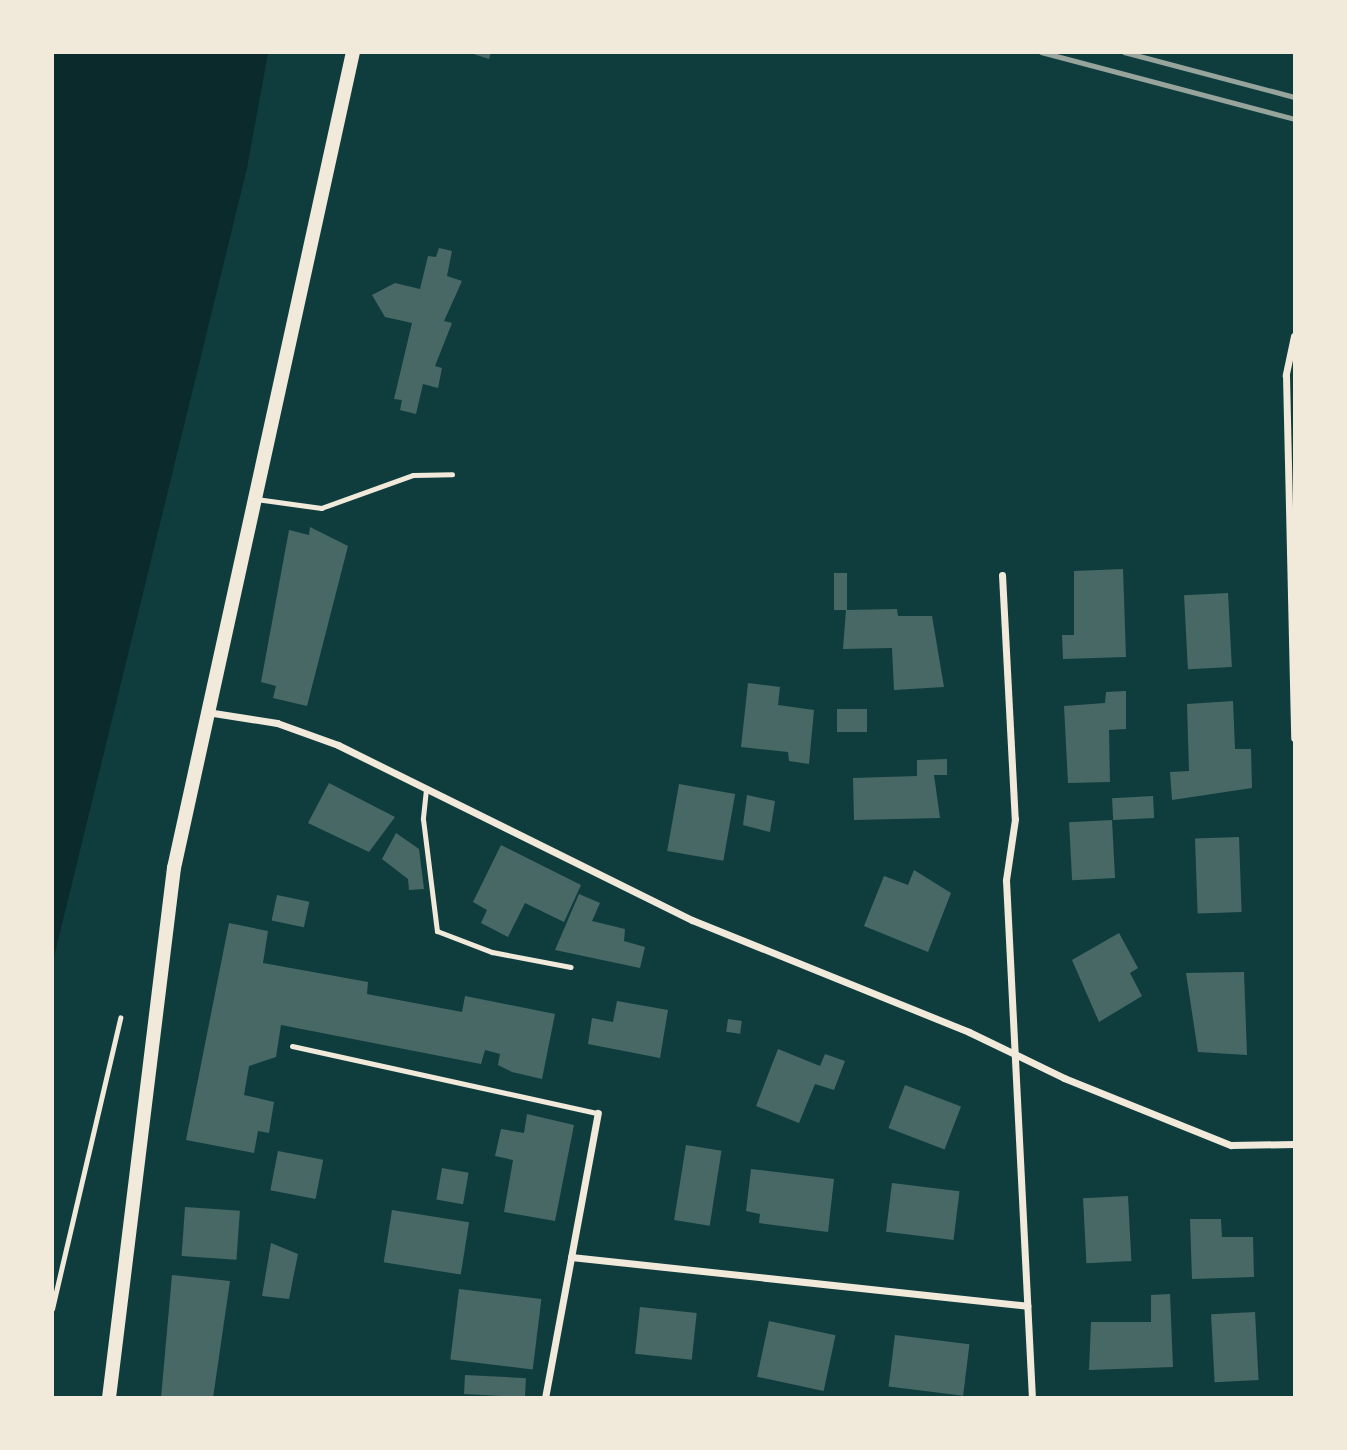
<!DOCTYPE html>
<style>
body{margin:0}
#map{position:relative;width:1347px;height:1450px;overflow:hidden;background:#0f3d3e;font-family:"Titillium Web",sans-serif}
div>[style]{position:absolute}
.water>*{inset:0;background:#0a2a2b}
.building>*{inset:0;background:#486865;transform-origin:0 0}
.path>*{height:4.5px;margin:-2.25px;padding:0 2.25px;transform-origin:2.25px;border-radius:2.25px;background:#f1e9da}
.service>*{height:5px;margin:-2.5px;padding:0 2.5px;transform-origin:2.5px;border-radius:2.5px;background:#f1e9da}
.minor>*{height:7px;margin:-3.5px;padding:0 3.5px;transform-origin:3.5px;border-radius:3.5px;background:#f1e9da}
.secondary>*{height:14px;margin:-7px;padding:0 7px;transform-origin:7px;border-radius:7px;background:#f1e9da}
.rail>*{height:5px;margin:-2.5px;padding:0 2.5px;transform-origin:2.5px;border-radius:2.5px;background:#97a49c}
span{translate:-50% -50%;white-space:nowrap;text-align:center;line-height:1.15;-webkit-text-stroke:6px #f1e9da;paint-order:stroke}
.frame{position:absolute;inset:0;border:54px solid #f1e9da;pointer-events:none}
</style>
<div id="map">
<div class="water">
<div style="clip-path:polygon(53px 52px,268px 53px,247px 168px,53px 961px)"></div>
</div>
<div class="building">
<div style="clip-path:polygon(467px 52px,491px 52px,489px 59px)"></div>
<div style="clip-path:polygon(439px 248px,452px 251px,447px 276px,462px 281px,444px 321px,452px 323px,435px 366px,442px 368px,438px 388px,423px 384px,416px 414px,400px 410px,402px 400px,394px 399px,412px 323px,385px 317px,372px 295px,395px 283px,420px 289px,428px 256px,436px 257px)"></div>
<div style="clip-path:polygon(310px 527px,348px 546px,307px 706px,273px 698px,276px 686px,261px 682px,289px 530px,309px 535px)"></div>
<div style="clip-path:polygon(1123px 569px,1126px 657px,1063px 659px,1062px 635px,1074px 635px,1074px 571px)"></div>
<div style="left:834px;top:573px;width:13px;height:37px"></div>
<div style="left:1228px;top:593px;width:74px;height:44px;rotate:87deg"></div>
<div style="clip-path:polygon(897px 609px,898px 616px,932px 616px,944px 687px,894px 690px,892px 648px,843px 649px,846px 610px)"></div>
<div style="clip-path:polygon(748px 683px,780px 687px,778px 705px,814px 710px,809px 764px,789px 761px,788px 752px,741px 747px)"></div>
<div style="clip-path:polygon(1126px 691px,1126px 729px,1109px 730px,1110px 782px,1068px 783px,1064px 706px,1105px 703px,1106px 692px)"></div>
<div style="clip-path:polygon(1233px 701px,1235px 749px,1251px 749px,1252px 788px,1172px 800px,1170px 772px,1189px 771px,1187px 704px)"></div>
<div style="left:837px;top:709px;width:30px;height:23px"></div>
<div style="clip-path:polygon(947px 759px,947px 775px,934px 775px,940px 818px,854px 820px,853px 778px,917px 776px,917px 760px)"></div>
<div style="clip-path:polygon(329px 783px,395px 817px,369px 852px,308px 823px)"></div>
<div style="left:679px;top:784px;width:57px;height:68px;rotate:10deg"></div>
<div style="clip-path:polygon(747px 795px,775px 801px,770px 832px,743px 825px)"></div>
<div style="left:1153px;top:796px;width:22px;height:41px;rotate:87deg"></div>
<div style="left:1112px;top:820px;width:58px;height:43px;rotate:87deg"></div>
<div style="clip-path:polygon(396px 833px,419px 849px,424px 889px,409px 890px,408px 879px,382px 859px)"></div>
<div style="left:1239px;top:837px;width:75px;height:44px;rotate:88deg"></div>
<div style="clip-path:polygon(501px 845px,581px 885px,564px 922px,525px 903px,508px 937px,481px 923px,487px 910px,473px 902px)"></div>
<div style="clip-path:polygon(914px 870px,951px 893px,928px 952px,864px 926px,884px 876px,908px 885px)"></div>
<div style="clip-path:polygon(579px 894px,600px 903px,592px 921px,625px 929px,624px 941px,645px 947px,640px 968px,555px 950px)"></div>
<div style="left:277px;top:895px;width:33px;height:26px;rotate:12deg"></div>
<div style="clip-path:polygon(229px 923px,268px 931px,263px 963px,368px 982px,367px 994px,462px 1012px,465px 996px,555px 1014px,542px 1079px,512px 1072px,498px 1065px,500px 1054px,485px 1050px,481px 1064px,281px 1025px,276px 1057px,249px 1066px,244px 1095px,274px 1102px,269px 1133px,258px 1131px,254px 1153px,186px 1140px)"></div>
<div style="clip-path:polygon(1119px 933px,1138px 968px,1130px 973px,1142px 996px,1099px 1022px,1072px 960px)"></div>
<div style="clip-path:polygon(1244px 972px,1247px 1055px,1198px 1052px,1186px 973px)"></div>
<div style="clip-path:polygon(617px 1001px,668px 1010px,660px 1058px,588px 1044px,592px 1018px,613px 1022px)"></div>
<div style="left:728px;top:1019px;width:14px;height:13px;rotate:8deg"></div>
<div style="clip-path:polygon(778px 1049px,820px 1066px,825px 1054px,845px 1061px,834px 1090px,815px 1084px,799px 1123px,756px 1106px)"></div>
<div style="left:905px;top:1085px;width:60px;height:46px;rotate:21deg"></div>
<div style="clip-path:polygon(527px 1114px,574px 1125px,555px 1221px,504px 1212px,513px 1160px,495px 1156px,501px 1129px,524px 1133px)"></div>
<div style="left:686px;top:1145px;width:36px;height:76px;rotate:9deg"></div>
<div style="left:278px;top:1151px;width:46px;height:40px;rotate:11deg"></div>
<div style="left:442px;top:1168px;width:27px;height:32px;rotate:10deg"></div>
<div style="clip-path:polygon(751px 1169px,834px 1179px,828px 1232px,759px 1223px,760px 1214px,746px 1211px)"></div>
<div style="left:892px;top:1183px;width:68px;height:49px;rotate:7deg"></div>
<div style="left:1128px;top:1196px;width:65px;height:45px;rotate:87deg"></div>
<div style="left:185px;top:1207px;width:55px;height:49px;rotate:4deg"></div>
<div style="left:392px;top:1210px;width:78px;height:53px;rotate:9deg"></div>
<div style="clip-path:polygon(1190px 1219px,1221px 1219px,1222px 1237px,1253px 1237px,1254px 1277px,1192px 1279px)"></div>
<div style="clip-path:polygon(271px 1243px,298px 1254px,289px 1299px,262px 1296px)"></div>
<div style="clip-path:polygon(172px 1275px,230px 1281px,213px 1398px,161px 1398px)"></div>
<div style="left:459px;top:1289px;width:83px;height:71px;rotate:7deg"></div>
<div style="clip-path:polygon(1170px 1294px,1173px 1367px,1089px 1370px,1091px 1322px,1151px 1322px,1151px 1295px)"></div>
<div style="left:640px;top:1307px;width:57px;height:47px;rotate:6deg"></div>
<div style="left:1255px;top:1312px;width:68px;height:44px;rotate:87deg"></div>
<div style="left:769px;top:1321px;width:68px;height:57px;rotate:12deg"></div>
<div style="left:895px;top:1335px;width:75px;height:52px;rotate:7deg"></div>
<div style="left:465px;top:1375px;width:61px;height:19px;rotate:3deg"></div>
</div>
<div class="path">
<div style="left:52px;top:1309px;width:299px;rotate:-76.8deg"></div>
</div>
<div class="service">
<div style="left:256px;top:499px;width:66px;rotate:7.9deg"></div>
<div style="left:321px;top:508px;width:98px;rotate:-19.7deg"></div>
<div style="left:413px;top:475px;width:39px;rotate:-1deg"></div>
<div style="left:426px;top:789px;width:30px;rotate:96deg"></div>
<div style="left:423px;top:819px;width:113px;rotate:82.9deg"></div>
<div style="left:437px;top:931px;width:59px;rotate:20.9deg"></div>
<div style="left:492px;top:952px;width:80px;rotate:10.8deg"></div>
<div style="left:292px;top:1046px;width:313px;rotate:12.4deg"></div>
</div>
<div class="minor">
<div style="left:1294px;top:336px;width:40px;rotate:102deg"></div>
<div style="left:1286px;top:375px;width:363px;rotate:88.7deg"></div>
<div style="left:1002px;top:575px;width:244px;rotate:87deg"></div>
<div style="left:1015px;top:819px;width:62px;rotate:98.4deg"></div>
<div style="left:1006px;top:880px;width:519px;rotate:87.13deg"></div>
<div style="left:207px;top:712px;width:71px;rotate:8.9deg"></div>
<div style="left:277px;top:723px;width:65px;rotate:19.8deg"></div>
<div style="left:338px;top:745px;width:395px;rotate:26.3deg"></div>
<div style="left:692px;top:920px;width:299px;rotate:22deg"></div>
<div style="left:969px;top:1032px;width:106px;rotate:25.8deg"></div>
<div style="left:1064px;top:1078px;width:180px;rotate:21.9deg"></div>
<div style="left:1231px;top:1145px;width:63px;rotate:-0.9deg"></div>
<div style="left:571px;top:1257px;width:459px;rotate:6.1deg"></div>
<div style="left:545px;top:1398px;width:290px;rotate:-79.5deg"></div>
</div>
<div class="secondary">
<div style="left:109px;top:1398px;width:534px;rotate:-83.01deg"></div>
<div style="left:174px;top:868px;width:835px;rotate:-77.63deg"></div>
</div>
<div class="rail">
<div style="left:1041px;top:52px;width:262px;rotate:14.8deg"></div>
<div style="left:1124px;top:52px;width:176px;rotate:14.8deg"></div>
</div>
<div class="frame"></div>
</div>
